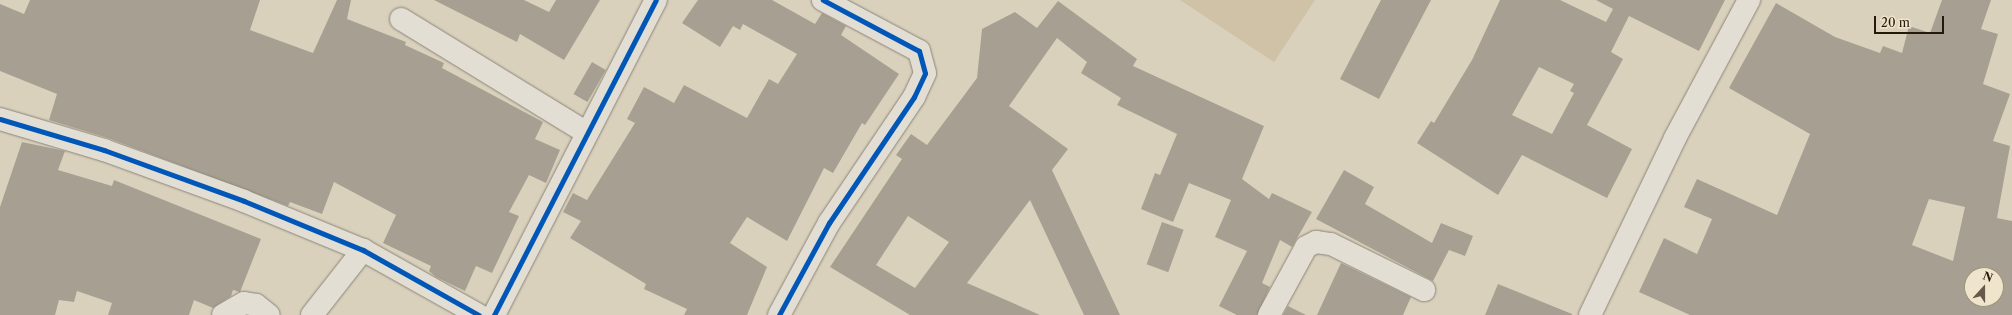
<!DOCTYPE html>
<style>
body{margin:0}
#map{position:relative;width:2012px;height:315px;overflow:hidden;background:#dad1bd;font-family:"Libre Caslon Text",serif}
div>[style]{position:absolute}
.green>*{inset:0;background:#cfc2a6}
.building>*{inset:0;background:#a7a092;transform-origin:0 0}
.roads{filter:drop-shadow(0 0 1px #8c8578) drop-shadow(0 0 1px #8c8578)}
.minor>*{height:22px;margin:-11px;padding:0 11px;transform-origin:11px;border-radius:11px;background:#e2ded3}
.cycleway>*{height:5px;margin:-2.5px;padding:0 2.5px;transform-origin:2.5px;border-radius:2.5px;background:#0057b8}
span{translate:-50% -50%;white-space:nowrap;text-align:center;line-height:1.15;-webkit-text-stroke:3px #efe4cc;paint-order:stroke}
.north{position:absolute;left:1964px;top:267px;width:40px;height:40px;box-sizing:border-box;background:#efe4cc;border:1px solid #9f937e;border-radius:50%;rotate:21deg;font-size:11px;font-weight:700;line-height:16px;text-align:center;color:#27190a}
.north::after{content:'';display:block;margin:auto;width:14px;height:18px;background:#665949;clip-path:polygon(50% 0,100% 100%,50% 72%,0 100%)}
.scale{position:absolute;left:1874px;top:16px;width:70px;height:18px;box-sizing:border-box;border:2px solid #27190a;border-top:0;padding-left:5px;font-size:12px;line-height:14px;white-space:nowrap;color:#27190a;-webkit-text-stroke:3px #efe4cc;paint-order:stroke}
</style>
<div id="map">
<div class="green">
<div style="clip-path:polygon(1180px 0,1315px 0,1274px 62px)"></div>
</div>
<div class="building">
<div style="clip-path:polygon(30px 0,260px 0,250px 30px,313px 53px,337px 0,351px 0,347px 19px,406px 42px,405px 45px,444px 63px,442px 68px,543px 122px,535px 139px,560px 150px,546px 183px,529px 175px,509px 212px,519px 216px,492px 273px,476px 266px,465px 291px,436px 277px,429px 271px,431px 266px,383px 243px,396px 215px,334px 182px,322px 214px,290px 202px,288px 206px,108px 138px,49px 120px,57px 94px,0 71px,0 4px,24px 14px)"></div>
<div style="clip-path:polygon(434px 0,524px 0,549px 12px,556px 0,600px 0,564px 60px,520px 34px,517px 42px)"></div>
<div style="clip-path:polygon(698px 0,772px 0,815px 24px,822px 13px,846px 26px,841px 35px,899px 74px,865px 125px,862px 123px,833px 173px,824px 168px,787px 241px,747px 217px,730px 243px,767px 267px,747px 315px,684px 315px,687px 309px,644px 289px,646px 284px,570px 238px,581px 221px,563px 212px,573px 193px,587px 200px,635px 123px,627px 119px,644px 87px,674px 103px,684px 85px,747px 118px,769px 79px,778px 84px,797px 54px,743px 24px,740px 30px,733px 26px,720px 47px,682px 23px)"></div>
<div style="clip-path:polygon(1381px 0,1431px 0,1379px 99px,1340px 79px)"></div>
<div style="clip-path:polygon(evenodd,1500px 0,1560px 0,1606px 22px,1613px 9px,1596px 0,1725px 0,1699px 51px,1629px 16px,1611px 52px,1623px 59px,1587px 125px,1632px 149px,1607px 198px,1522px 155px,1498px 195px,1417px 143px,1431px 121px,1434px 123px,1472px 60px,1500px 0,1539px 67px,1574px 84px,1570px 91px,1574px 93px,1552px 134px,1512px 115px,1539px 67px)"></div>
<div style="clip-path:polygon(evenodd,1942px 0,1991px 0,1981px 29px,1998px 34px,1983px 84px,2010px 94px,1993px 141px,2010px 146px,1997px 218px,2012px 221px,2012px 315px,1690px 315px,1639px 292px,1664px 238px,1697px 254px,1712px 219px,1684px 207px,1697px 179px,1777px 215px,1810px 134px,1729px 88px,1776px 3px,1835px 37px,1880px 53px,1883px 46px,1902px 53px,1909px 26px,1930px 33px,1942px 0,1929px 199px,1965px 207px,1953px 261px,1912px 245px,1929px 199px,1942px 0,1972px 275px,1996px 275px,1996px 299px,1972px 299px,1972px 275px)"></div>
<div style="clip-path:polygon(evenodd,1058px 1px,1137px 59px,1133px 66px,1264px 126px,1242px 179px,1269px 199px,1272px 193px,1312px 212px,1292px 247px,1280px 240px,1262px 283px,1270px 287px,1257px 315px,1237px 315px,1219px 306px,1247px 251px,1215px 237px,1231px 200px,1189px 183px,1173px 222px,1141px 209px,1155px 173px,1160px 175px,1177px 134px,1117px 105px,1121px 98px,1081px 73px,1087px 62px,1057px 38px,1009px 106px,1068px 149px,1052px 170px,1120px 315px,1084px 315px,1030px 200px,967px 283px,1040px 315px,910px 315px,830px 267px,902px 159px,896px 155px,911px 134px,927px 145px,977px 78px,982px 29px,1015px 12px,1037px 28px,1058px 1px,908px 216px,949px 242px,915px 288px,876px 265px,908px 216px)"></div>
<div style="left:592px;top:62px;width:16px;height:37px;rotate:30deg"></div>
<div style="clip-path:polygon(22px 142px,65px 151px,58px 170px,112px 186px,114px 180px,261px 239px,240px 292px,233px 290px,231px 296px,213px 308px,194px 300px,189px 315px,108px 315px,112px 303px,77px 291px,74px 302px,59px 300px,55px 315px,0 315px,0 207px)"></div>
<div style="clip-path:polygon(1344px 170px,1374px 187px,1365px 204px,1432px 243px,1441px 223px,1473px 236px,1465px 256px,1449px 250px,1433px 281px,1316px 219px)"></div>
<div style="left:1162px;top:222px;width:23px;height:45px;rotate:20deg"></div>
<div style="clip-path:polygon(1341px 263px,1411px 297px,1403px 315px,1317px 315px)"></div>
<div style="clip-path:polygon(1498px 284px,1572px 314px,1572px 315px,1485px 315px)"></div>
<div style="clip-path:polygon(1288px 306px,1306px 315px,1283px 315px)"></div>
</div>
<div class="roads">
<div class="minor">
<div style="left:401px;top:19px;width:218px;rotate:31.5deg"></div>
<div style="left:0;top:119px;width:109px;rotate:16.6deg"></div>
<div style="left:104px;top:150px;width:149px;rotate:20deg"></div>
<div style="left:244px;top:201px;width:129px;rotate:22.4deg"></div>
<div style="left:363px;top:250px;width:133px;rotate:29.3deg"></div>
<div style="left:223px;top:315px;width:24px;rotate:-30deg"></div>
<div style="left:244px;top:303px;width:12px;rotate:9deg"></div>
<div style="left:256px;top:305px;width:16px;rotate:38deg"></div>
<div style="left:312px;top:315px;width:83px;rotate:-51.9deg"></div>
<div style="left:494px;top:315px;width:354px;rotate:-62.8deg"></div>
<div style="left:779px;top:315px;width:105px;rotate:-61.5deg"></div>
<div style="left:829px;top:223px;width:152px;rotate:-56deg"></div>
<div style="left:914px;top:97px;width:26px;rotate:-65deg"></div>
<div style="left:925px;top:73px;width:23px;rotate:-105deg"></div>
<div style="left:919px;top:51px;width:109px;rotate:-152deg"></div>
<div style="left:1269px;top:315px;width:77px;rotate:-61.4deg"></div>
<div style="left:1306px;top:247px;width:11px;rotate:-27deg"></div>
<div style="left:1316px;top:242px;width:15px;rotate:8deg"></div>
<div style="left:1331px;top:244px;width:104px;rotate:26.3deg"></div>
<div style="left:1590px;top:315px;width:196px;rotate:-64.3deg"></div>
<div style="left:1675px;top:138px;width:157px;rotate:-61.8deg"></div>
</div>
</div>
<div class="cycleway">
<div style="left:0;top:119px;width:109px;rotate:16.6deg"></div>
<div style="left:104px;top:150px;width:149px;rotate:20deg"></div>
<div style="left:244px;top:201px;width:129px;rotate:22.4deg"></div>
<div style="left:363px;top:250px;width:133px;rotate:29.3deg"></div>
<div style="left:494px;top:315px;width:354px;rotate:-62.8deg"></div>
<div style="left:779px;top:315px;width:105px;rotate:-61.5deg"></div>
<div style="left:829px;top:223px;width:152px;rotate:-56deg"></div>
<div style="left:914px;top:97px;width:26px;rotate:-65deg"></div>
<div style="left:925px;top:73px;width:23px;rotate:-105deg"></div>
<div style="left:919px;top:51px;width:109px;rotate:-152deg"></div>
</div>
<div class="north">N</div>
<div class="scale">20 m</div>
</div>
